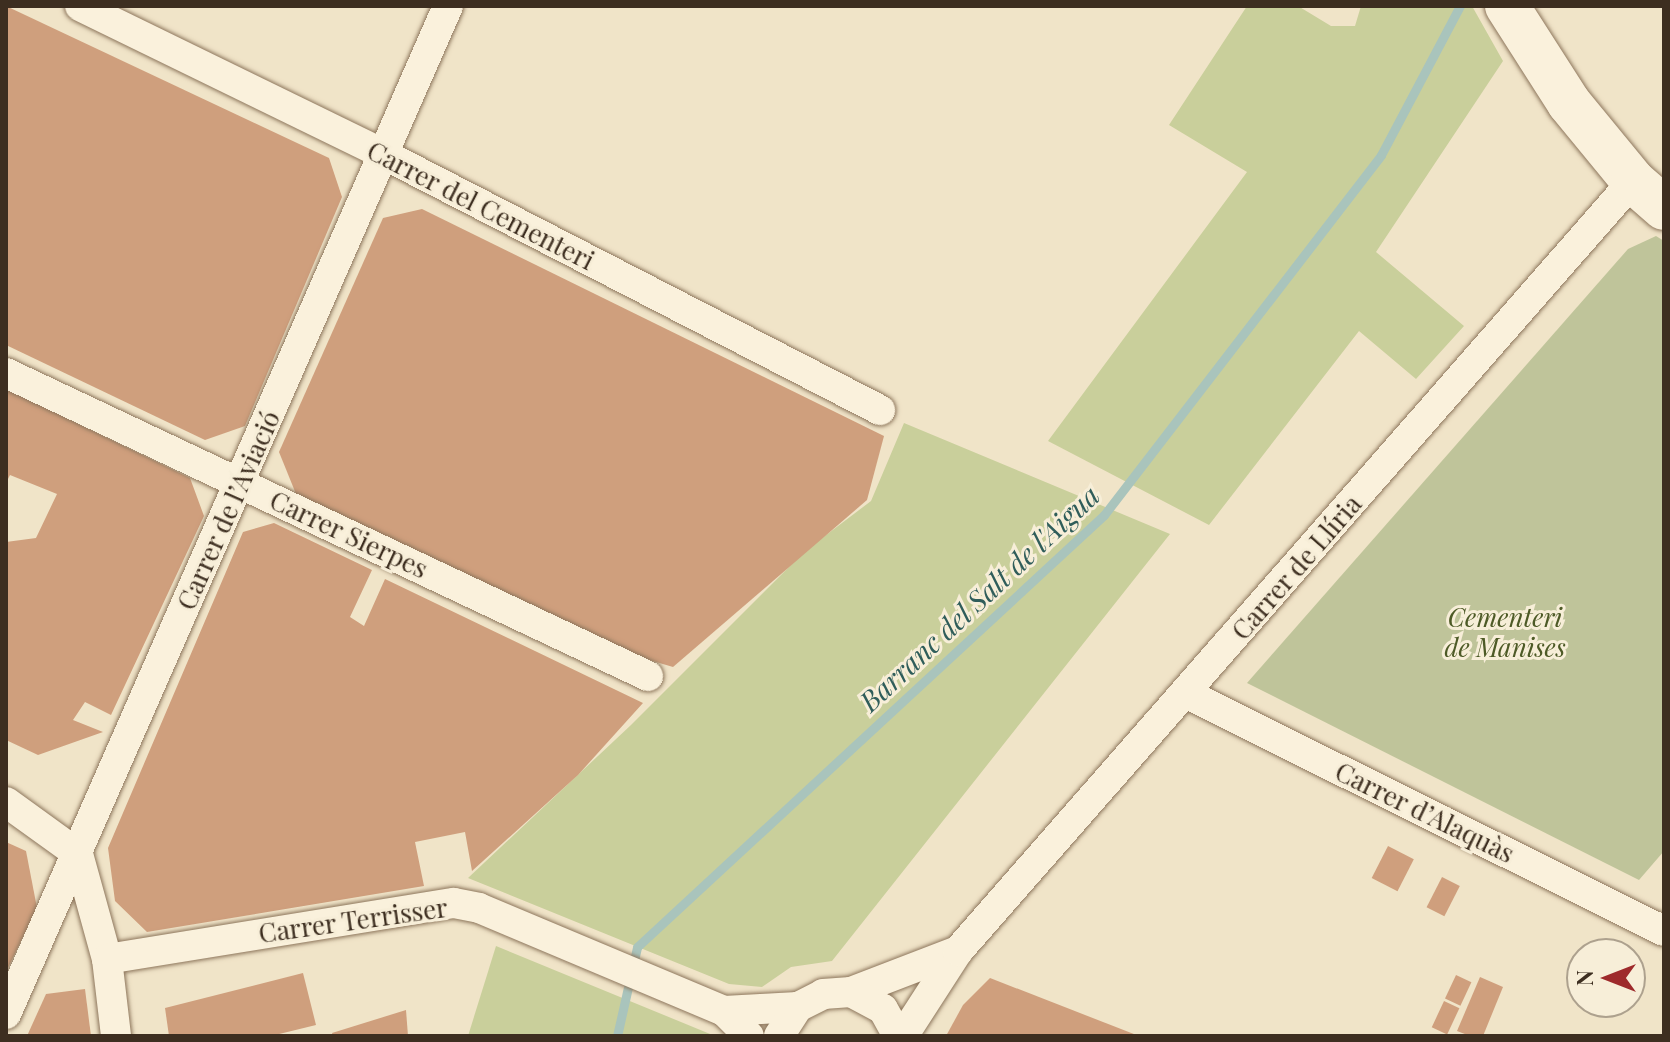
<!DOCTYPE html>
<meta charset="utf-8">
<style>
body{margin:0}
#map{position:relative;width:1670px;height:1042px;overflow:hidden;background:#f0e4c8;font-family:"Playfair Display",serif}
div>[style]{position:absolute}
.green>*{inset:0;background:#c9cf9b}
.cemetery>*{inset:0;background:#bfc49a}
.stream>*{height:9px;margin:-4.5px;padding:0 4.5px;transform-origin:4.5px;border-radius:4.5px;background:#a9c4bc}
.building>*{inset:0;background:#cf9f7d;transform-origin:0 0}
.roads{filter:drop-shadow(0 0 2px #8d765c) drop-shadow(0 0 2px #8d765c)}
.street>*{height:30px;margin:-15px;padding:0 15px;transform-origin:15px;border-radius:15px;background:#faf1dc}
.secondary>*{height:44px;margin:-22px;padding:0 22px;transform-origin:22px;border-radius:22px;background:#faf1dc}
span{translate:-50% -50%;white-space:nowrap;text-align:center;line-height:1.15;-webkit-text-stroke:6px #f7eed8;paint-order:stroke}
.street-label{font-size:26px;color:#3d2e20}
.park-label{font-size:26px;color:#4d5a26;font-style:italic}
.water-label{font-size:28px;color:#2f5d5a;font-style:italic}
.frame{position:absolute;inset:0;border:8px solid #3d2e20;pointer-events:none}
.north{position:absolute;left:1566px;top:938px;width:80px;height:80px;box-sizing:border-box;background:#f7eed8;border:2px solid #ada18e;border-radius:50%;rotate:270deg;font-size:22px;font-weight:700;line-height:32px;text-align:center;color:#3d2e20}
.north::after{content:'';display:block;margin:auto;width:28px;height:36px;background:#9e2a2b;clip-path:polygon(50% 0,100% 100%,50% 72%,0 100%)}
</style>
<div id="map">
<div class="green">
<div style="clip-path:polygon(1247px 6px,1298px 6px,1331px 26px,1355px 26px,1361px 6px,1472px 6px,1503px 61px,1376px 252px,1464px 326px,1416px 379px,1359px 331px,1209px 525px,1048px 441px,1247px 172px,1169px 125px)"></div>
<div style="clip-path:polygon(904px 423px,1170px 534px,832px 961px,791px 967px,762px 987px,729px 984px,468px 878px,631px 725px,805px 551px,871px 501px)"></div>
<div style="clip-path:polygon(496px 946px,715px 1036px,468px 1036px)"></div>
</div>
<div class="cemetery">
<div style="clip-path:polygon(1656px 236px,1664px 241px,1664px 851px,1639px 880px,1247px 683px,1628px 249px)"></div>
</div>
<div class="stream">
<div style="left:617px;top:1036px;width:91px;rotate:-77.3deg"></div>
<div style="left:637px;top:947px;width:636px;rotate:-42.77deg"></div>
<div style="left:1104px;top:515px;width:454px;rotate:-52.4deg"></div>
<div style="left:1381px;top:155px;width:169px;rotate:-62.1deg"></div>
</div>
<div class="building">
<div style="clip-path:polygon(6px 6px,329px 158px,342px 197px,245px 426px,205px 440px,6px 345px)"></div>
<div style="clip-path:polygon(422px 209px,884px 436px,867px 500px,673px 667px,636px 656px,296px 494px,279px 452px,383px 218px)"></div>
<div style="clip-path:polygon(6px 389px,190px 478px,204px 516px,111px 715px,85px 702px,73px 720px,103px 732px,38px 755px,6px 740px,6px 542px,36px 538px,57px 494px,10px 475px,6px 483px)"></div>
<div style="clip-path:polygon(274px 523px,372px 570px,350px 617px,364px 626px,385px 579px,643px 703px,578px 775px,472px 871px,465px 832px,415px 842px,424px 886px,147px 932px,115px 901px,108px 848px,243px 532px)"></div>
<div style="clip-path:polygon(6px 842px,26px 851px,37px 908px,6px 972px)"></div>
<div style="left:1388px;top:846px;width:29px;height:36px;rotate:27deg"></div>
<div style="left:1442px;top:877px;width:20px;height:34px;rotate:27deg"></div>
<div style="clip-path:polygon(303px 973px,316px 1025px,271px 1036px,169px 1036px,165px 1008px)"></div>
<div style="left:1456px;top:975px;width:17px;height:26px;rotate:25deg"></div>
<div style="clip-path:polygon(1480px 977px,1503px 987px,1483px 1036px,1470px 1036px,1457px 1031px)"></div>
<div style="clip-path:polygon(990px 978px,1139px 1036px,946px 1036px,963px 1005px)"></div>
<div style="clip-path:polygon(85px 989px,91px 1036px,27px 1036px,46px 994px)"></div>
<div style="left:1444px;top:1001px;width:17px;height:29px;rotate:25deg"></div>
<div style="clip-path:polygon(406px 1010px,408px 1036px,333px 1036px,332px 1033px)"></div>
</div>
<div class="roads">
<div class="street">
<div style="left:80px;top:6px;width:339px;rotate:26deg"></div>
<div style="left:385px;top:155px;width:557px;rotate:27.26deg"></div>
<div style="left:6px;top:373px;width:710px;rotate:25.27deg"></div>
<div style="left:1185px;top:693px;width:535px;rotate:26.42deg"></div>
<div style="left:6px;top:802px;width:89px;rotate:35.8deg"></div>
<div style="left:78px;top:854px;width:109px;rotate:74.6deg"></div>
<div style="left:107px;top:959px;width:78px;rotate:83.3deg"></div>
<div style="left:107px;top:959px;width:351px;rotate:-9.2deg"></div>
<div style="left:454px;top:903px;width:25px;rotate:11deg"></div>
<div style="left:479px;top:908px;width:266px;rotate:22.8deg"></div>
<div style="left:724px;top:1011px;width:35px;rotate:45deg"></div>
<div style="left:851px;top:992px;width:115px;rotate:-21deg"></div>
<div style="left:724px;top:1011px;width:74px;rotate:-3.1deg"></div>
<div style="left:6px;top:1014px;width:1101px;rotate:-66.32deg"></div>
<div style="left:779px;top:1036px;width:35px;rotate:-57deg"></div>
<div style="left:798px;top:1007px;width:28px;rotate:-27deg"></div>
<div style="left:823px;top:994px;width:28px;rotate:-4deg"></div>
<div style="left:851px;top:992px;width:36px;rotate:28deg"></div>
<div style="left:883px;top:1009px;width:31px;rotate:61deg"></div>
<div style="left:903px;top:1036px;width:101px;rotate:-57.1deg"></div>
<div style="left:958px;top:951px;width:1024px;rotate:-48.76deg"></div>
</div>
<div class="secondary">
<div style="left:1507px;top:6px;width:115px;rotate:57.4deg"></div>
<div style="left:1569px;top:103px;width:101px;rotate:50.6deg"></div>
<div style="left:1633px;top:181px;width:41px;rotate:41.1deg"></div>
</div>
</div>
<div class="street-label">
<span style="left:481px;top:205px;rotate:27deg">Carrer del Cementeri</span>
<span style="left:228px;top:510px;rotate:-66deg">Carrer de l’Aviació</span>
<span style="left:349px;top:534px;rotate:25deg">Carrer Sierpes</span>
<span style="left:1296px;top:567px;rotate:-49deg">Carrer de Llíria</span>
<span style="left:1425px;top:812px;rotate:26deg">Carrer d’Alaquàs</span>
<span style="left:353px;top:920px;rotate:-8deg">Carrer Terrisser</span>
</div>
<div class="park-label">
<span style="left:1505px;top:632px">Cementeri<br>de Manises</span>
</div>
<div class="water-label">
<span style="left:979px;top:598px;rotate:-43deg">Barranc del Salt de l'Aigua</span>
</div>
<div class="frame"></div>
<div class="north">N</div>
</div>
